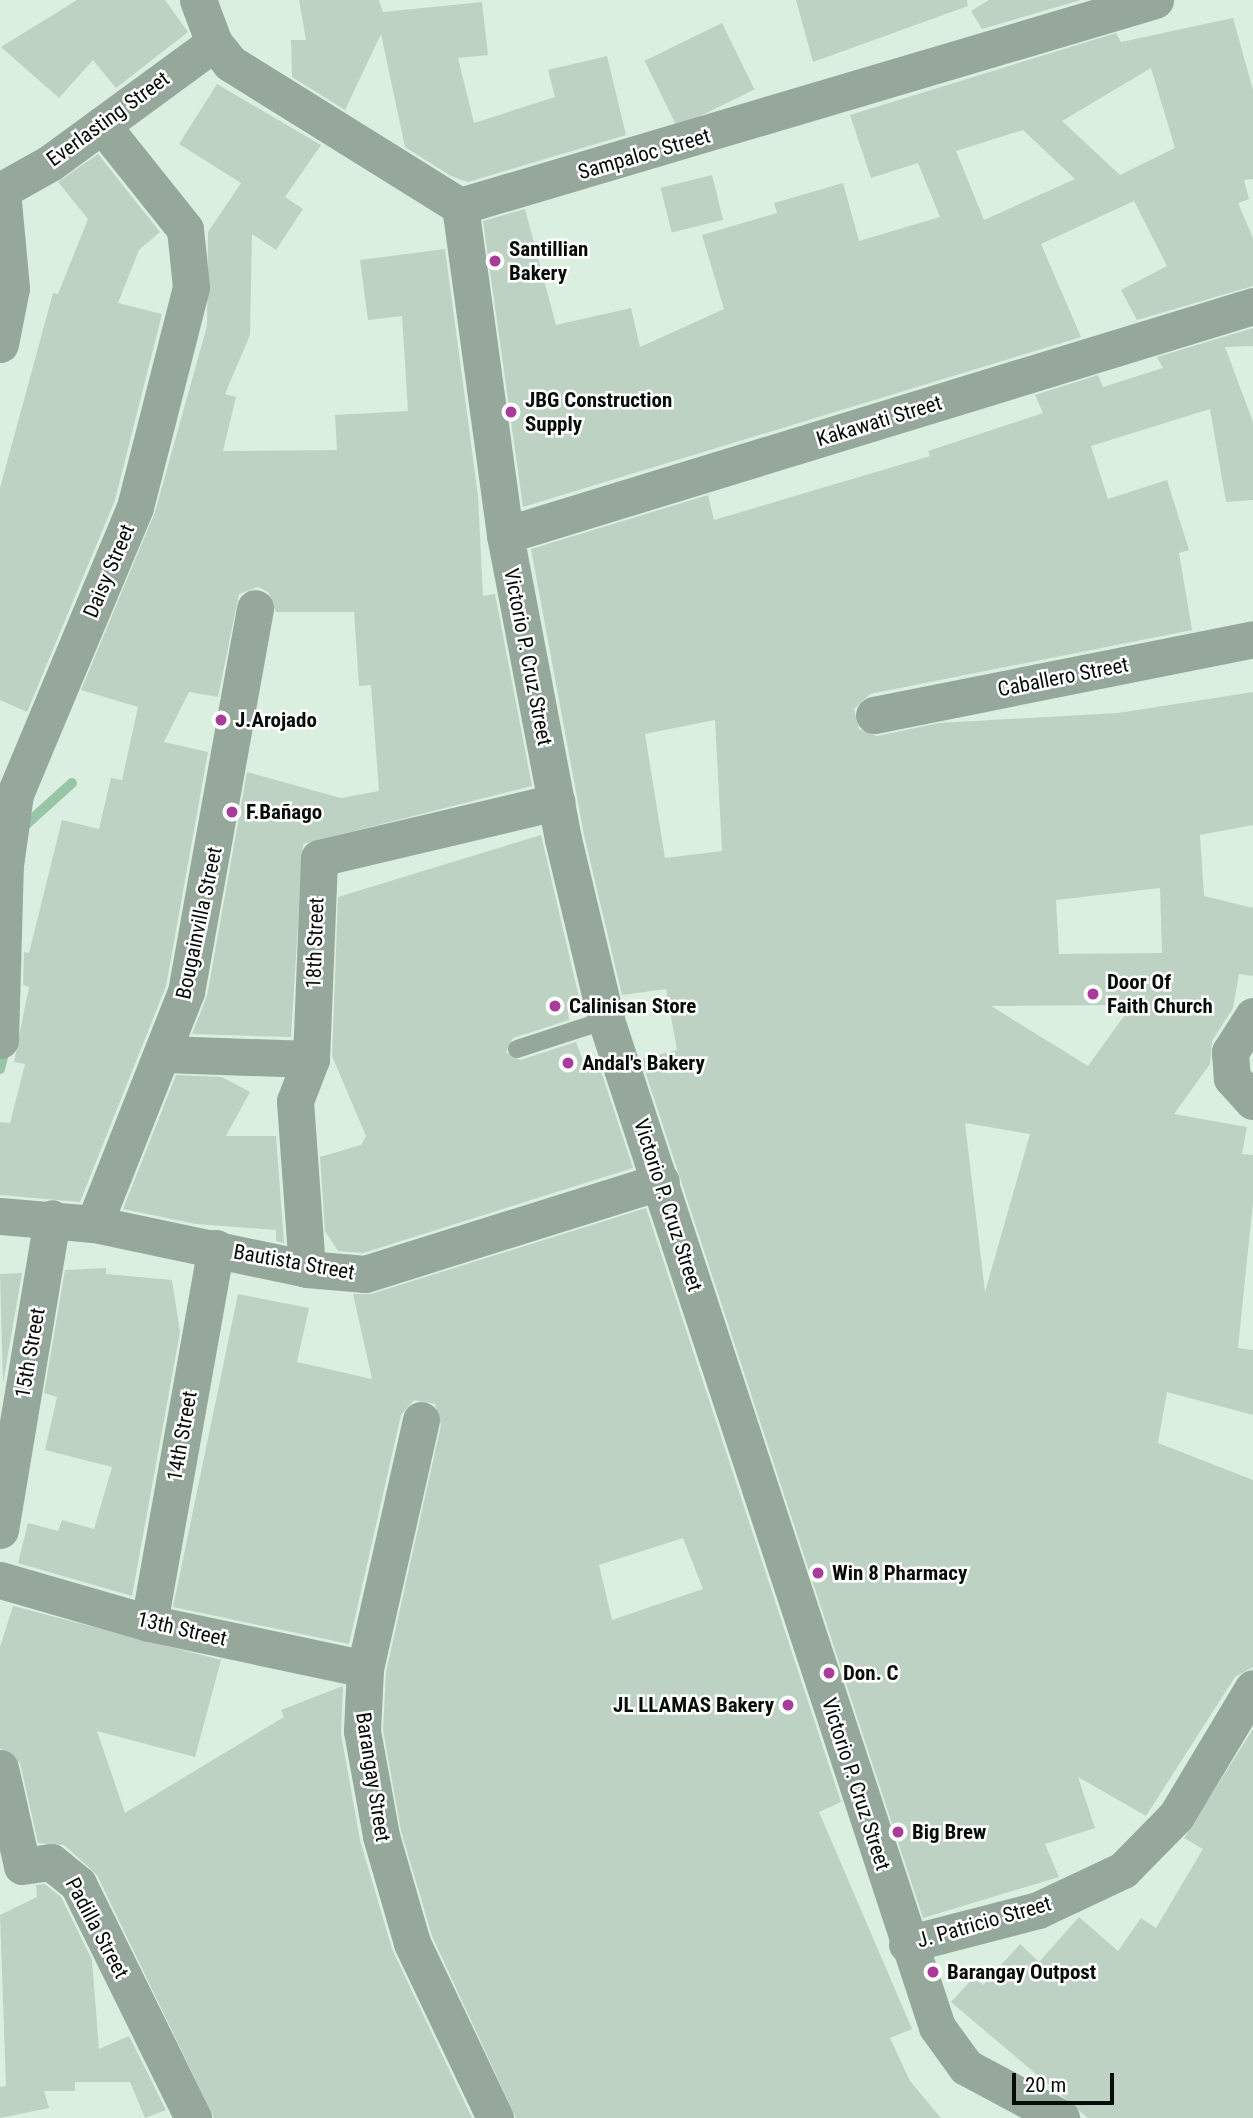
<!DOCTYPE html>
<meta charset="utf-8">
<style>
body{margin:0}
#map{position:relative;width:1253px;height:2118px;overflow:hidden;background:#dbefe0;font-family:"Roboto Condensed",sans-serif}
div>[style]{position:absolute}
.stream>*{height:10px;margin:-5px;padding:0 5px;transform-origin:5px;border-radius:5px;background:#98c5a6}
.building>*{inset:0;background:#bed2c3;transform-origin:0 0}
.lane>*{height:18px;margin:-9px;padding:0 9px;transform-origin:9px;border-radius:9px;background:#95a89b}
.street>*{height:37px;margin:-18.5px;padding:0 18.5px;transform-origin:18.5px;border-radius:18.5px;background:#95a89b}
.dots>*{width:19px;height:19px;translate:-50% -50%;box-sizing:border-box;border:4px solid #fff;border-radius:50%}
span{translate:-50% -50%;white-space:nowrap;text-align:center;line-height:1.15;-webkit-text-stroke:5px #fff;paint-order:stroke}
.street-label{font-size:21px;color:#070d09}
.poi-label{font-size:21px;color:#070d09;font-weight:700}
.left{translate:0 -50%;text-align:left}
.right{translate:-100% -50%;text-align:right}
.scale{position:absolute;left:1012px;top:2073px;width:102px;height:32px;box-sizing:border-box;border:4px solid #070d09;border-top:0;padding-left:9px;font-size:21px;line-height:24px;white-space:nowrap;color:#070d09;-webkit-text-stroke:5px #fff;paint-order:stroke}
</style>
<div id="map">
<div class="stream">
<div style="left:20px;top:830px;width:70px;rotate:-42.1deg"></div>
<div style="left:0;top:1069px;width:25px;rotate:-76deg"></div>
</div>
<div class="building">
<div style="clip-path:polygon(77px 0,165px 0,188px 32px,116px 88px,93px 60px,59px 98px,1px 47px)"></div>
<div style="clip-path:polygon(299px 0,379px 0,383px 12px,482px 2px,488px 55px,458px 58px,474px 123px,555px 97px,548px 70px,607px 56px,626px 135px,468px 182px,451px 176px,405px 147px,381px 34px,345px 110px,292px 77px,291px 40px,306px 40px)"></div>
<div style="clip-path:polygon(796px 0,967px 0,968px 6px,813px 62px)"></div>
<div style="clip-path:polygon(989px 0,1081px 0,982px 29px,971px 11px)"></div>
<div style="clip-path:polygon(evenodd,1233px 18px,1253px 90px,1253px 179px,1244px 180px,1249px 199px,1238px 203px,1253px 238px,1253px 286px,1137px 320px,1121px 290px,1167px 266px,1134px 201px,1041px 244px,1081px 337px,523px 507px,483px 221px,525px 209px,556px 325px,631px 308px,640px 347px,724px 309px,702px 235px,777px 213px,774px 203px,843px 183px,859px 241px,940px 217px,918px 163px,871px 178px,850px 115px,1116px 33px,1121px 42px,1233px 18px,1151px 68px,1175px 148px,1120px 175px,1062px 121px,1151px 68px,1233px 18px,1023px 130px,1075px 179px,984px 220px,956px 151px,1023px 130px)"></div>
<div style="left:722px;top:23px;width:74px;height:86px;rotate:64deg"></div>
<div style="clip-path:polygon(217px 84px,321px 145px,285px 197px,303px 209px,276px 250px,252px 234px,250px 335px,225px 394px,236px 397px,223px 451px,337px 450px,335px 415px,408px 411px,402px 316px,368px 320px,360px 260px,445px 249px,478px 496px,483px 596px,495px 594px,532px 786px,303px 844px,291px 1037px,192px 1034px,207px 996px,247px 772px,341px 798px,379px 791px,371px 685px,359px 686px,354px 612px,276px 612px,268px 592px,258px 587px,239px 594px,218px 697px,189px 692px,164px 742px,208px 752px,166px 986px,80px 1202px,0 1195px,0 1122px,10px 1123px,25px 1064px,14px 1062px,29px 987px,23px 985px,24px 952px,29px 953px,62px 820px,99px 829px,111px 778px,122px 780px,138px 707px,81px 690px,155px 512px,207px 326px,208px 232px,241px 183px,179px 144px)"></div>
<div style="clip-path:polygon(98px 154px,160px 232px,139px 250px,118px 303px,162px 314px,115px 500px,27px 712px,0 700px,0 488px,53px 293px,58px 294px,88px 219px,58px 182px)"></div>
<div style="left:712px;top:175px;width:46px;height:53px;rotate:76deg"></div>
<div style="clip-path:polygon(evenodd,1253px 328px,1253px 346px,1225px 347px,1253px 422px,1253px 500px,1226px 502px,1210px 409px,1091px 446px,1108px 499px,1167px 480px,1189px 550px,1179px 553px,1192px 630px,870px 694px,854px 709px,859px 729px,877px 736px,939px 723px,1118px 713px,1253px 692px,1253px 825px,1200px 835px,1204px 896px,1253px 908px,1253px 976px,1239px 974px,1233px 1008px,1212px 1041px,1210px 1064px,1174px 1114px,1247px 1127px,1242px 1154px,1253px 1155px,1253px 1202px,1238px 1348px,1253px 1350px,1253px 1415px,1167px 1392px,1158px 1443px,1253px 1480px,1253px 1667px,1235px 1677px,1146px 1816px,1078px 1777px,1095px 1828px,1045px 1844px,1059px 1877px,923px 1918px,641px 1059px,677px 1050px,666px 989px,622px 995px,584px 835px,531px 549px,708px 495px,714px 520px,930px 456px,928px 451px,1043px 413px,1035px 395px,1098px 375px,1103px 387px,1163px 368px,1157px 357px,1253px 328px,715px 720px,722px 851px,665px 858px,645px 734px,715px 720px,1253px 328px,1160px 888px,1162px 953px,1059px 954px,1056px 900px,1160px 888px,1253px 328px,1132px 1005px,1088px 1066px,991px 1006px,1132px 1005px,1253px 328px,965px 1123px,1030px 1134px,985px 1292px,965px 1123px)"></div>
<div style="clip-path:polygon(541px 835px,580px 1002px,567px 1003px,569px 1020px,513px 1038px,506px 1052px,520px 1060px,576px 1042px,587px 1072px,600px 1068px,633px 1168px,363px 1253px,338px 1251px,325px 1231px,320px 1157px,361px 1145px,366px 1136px,332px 1056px,338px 897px)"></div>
<div style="clip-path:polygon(176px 1075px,222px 1077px,250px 1092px,226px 1136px,276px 1136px,284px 1243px,276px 1241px,276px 1230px,196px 1224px,123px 1209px)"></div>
<div style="clip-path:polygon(evenodd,646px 1208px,841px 1802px,819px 1812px,912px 2029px,890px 2038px,910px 2081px,941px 2118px,516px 2118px,432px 1936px,401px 1831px,383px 1730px,386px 1672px,441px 1425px,435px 1404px,414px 1400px,401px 1415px,349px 1644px,173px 1607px,238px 1294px,309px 1308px,297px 1362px,372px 1379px,353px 1294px,371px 1294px,646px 1208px,683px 1538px,703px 1589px,612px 1620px,599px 1565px,683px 1538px)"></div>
<div style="clip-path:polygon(106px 1268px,106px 1274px,172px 1280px,180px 1332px,132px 1596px,18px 1563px,28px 1523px,58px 1531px,62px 1520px,94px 1529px,112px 1467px,45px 1450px,57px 1397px,44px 1393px,65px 1270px)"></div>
<div style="clip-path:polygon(22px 1273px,3px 1383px,0 1274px)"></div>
<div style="clip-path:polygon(13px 1606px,221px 1660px,195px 1757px,97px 1731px,125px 1813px,284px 1717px,281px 1710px,343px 1686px,341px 1734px,360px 1840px,392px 1949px,472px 2118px,214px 2118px,97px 1875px,64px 1845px,38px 1843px,20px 1763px,0 1748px,0 1647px)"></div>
<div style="clip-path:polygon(1253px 1729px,1253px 2118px,1088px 2118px,951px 2002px,974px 1977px,983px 1985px,1020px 1944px,1039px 1962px,1079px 1917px,1118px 1951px,1141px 1918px,1156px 1928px,1203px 1849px,1184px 1838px)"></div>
<div style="clip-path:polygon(45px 1884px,61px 1897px,92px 1960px,99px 2049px,129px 2036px,166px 2110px,145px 2118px,130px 2082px,75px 2082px,75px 2091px,44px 2091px,49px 2108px,0 2118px,0 2087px,6px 2086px,0 1915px,37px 1897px,36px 1885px)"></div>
</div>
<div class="lane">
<div style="left:517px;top:1049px;width:94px;rotate:-18deg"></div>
</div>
<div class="street">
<div style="left:198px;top:0;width:46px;rotate:69.6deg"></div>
<div style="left:214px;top:43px;width:26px;rotate:51deg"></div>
<div style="left:230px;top:63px;width:271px;rotate:31.9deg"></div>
<div style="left:460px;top:206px;width:725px;rotate:-16.51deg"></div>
<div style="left:0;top:191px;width:57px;rotate:-29.2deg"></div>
<div style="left:50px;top:163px;width:203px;rotate:-36.2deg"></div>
<div style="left:460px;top:206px;width:332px;rotate:82.2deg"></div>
<div style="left:505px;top:535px;width:309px;rotate:79.2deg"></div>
<div style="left:563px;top:839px;width:186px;rotate:76.6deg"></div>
<div style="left:606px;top:1020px;width:1060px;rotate:71.8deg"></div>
<div style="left:937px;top:2027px;width:49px;rotate:54.1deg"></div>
<div style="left:966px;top:2067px;width:108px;rotate:28.2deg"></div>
<div style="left:0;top:344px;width:57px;rotate:-78.9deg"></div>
<div style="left:11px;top:288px;width:97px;rotate:-95.3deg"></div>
<div style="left:505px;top:535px;width:782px;rotate:-17.02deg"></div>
<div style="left:874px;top:715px;width:387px;rotate:-11.3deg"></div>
<div style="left:1253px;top:1016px;width:43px;rotate:122.6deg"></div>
<div style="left:1230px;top:1052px;width:26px;rotate:86deg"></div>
<div style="left:1232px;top:1078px;width:31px;rotate:48deg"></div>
<div style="left:0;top:1040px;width:175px;rotate:-88.4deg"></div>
<div style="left:5px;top:865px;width:72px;rotate:-82deg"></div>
<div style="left:15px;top:794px;width:311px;rotate:-67.3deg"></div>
<div style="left:135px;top:507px;width:227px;rotate:-75.7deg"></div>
<div style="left:191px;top:287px;width:58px;rotate:-95.9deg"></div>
<div style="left:185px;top:229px;width:133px;rotate:-128.6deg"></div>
<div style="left:165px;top:1054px;width:146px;rotate:2deg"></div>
<div style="left:0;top:1216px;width:94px;rotate:4.9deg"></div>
<div style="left:94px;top:1224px;width:218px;rotate:11.9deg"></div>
<div style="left:307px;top:1269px;width:58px;rotate:4.9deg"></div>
<div style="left:365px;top:1274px;width:310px;rotate:-17.4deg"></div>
<div style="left:94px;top:1224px;width:250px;rotate:-68.4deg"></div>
<div style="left:186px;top:992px;width:390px;rotate:-79.8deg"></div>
<div style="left:307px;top:1269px;width:168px;rotate:-94.1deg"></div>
<div style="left:295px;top:1101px;width:45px;rotate:-69.1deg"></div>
<div style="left:311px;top:1059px;width:201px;rotate:-87.7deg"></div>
<div style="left:319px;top:858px;width:244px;rotate:-13.3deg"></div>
<div style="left:421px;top:1420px;width:255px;rotate:102.7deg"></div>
<div style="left:365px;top:1669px;width:62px;rotate:92.8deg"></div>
<div style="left:362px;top:1731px;width:107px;rotate:79.7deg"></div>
<div style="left:381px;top:1836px;width:111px;rotate:73.8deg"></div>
<div style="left:412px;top:1943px;width:194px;rotate:64.6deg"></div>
<div style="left:0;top:1530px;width:316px;rotate:-80.5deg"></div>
<div style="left:0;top:1580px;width:155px;rotate:16.1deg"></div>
<div style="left:149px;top:1623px;width:221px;rotate:12deg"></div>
<div style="left:149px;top:1623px;width:381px;rotate:-79.9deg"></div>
<div style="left:0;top:1768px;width:100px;rotate:77.3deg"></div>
<div style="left:22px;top:1866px;width:29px;rotate:-8deg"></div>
<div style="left:51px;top:1862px;width:35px;rotate:39deg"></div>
<div style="left:78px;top:1884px;width:261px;rotate:63.8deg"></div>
<div style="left:907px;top:1944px;width:135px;rotate:-14.5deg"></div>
<div style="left:1038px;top:1910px;width:94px;rotate:-25.2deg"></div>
<div style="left:1123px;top:1870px;width:76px;rotate:-45.5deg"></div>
<div style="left:1176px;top:1816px;width:149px;rotate:-59deg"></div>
</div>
<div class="dots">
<div style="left:495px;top:261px;background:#aa3c99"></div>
<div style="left:511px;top:412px;background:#aa3c99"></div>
<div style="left:221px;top:720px;background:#aa3c99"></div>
<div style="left:232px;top:812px;background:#aa3c99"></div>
<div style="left:1093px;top:994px;background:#aa3c99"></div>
<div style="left:555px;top:1006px;background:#aa3c99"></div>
<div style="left:568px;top:1063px;background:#aa3c99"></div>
<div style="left:818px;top:1573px;background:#aa3c99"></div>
<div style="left:829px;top:1673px;background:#aa3c99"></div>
<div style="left:788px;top:1705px;background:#aa3c99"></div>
<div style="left:898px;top:1832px;background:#aa3c99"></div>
<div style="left:933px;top:1972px;background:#aa3c99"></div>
</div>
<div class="street-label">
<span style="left:108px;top:119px;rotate:-36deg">Everlasting Street</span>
<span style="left:644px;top:154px;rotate:-16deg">Sampaloc Street</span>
<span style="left:879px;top:421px;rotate:-17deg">Kakawati Street</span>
<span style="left:109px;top:571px;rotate:-67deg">Daisy Street</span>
<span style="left:528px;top:657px;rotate:79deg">Victorio P. Cruz Street</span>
<span style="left:1063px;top:677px;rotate:-11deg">Caballero Street</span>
<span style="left:199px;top:923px;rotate:-78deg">Bougainvilla Street</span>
<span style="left:315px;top:943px;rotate:-88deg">18th Street</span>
<span style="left:668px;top:1205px;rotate:72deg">Victorio P. Cruz Street</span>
<span style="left:294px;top:1262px;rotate:10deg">Bautista Street</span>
<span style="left:30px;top:1353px;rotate:-80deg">15th Street</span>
<span style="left:182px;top:1436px;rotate:-80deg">14th Street</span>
<span style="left:182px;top:1629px;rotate:13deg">13th Street</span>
<span style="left:373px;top:1777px;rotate:81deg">Barangay Street</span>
<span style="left:856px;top:1784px;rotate:72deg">Victorio P. Cruz Street</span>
<span style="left:984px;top:1922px;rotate:-16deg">J. Patricio Street</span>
<span style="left:97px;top:1928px;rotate:62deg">Padilla Street</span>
</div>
<div class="poi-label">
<span class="left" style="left:509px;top:261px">Santillian<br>Bakery</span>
<span class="left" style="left:525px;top:412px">JBG Construction<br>Supply</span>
<span class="left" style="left:235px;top:720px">J.Arojado</span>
<span class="left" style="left:246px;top:812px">F.Bañago</span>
<span class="left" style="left:1107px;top:994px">Door Of<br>Faith Church</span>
<span class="left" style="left:569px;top:1006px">Calinisan Store</span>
<span class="left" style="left:582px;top:1063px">Andal's Bakery</span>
<span class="left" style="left:832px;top:1573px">Win 8 Pharmacy</span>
<span class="left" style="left:843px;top:1673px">Don. C</span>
<span class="right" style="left:774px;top:1705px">JL LLAMAS Bakery</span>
<span class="left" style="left:912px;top:1832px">Big Brew</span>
<span class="left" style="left:947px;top:1972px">Barangay Outpost</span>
</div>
<div class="scale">20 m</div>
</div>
